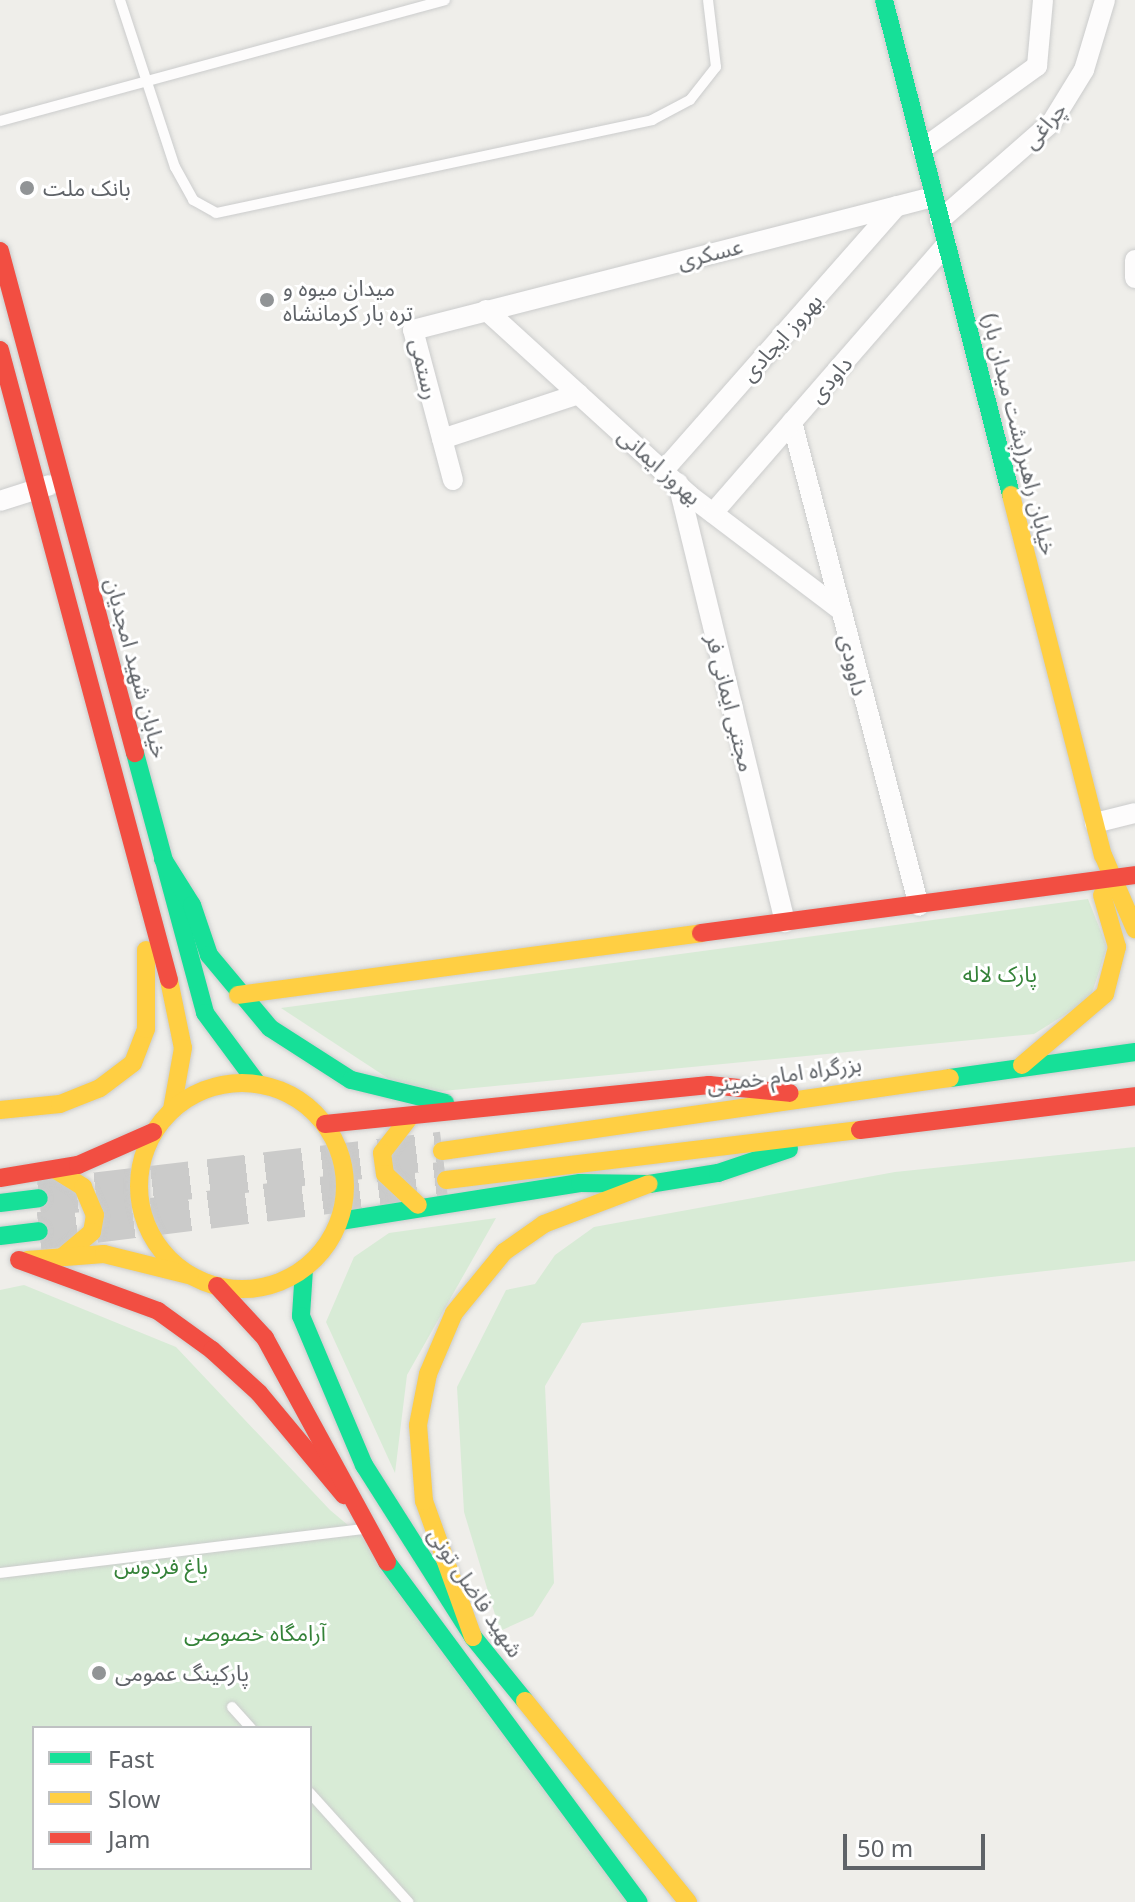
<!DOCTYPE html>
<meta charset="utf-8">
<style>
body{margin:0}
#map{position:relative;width:1135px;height:1902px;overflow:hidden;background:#efeeea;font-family:"Noto Sans","Noto Sans Arabic",sans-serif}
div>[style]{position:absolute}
.green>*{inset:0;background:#d8ebd6}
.highway-tunnel>*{height:38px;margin-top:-19px;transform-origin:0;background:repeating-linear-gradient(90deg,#cbcbca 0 38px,transparent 0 57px)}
.roads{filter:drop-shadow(0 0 2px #cbcccc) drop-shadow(0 0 2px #cbcccc)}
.lane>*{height:10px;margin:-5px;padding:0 5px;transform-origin:5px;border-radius:5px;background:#fdfcfc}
.street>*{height:20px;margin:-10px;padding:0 10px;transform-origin:10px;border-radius:10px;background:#fdfcfc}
.fast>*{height:18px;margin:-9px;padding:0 9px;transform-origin:9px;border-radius:9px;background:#16e098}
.slow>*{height:18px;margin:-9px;padding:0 9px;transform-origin:9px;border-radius:9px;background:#ffcf43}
.slow>.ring{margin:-9px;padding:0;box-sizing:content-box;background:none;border:18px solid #ffcf43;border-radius:50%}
.jam>*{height:18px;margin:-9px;padding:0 9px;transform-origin:9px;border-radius:9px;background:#f24e42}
.dots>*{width:22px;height:22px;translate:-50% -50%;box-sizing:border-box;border:4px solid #fff;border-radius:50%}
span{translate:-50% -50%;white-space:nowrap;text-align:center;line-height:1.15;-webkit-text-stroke:6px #fff;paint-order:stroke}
.street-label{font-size:22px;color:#5f6368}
.poi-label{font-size:22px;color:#5f6368}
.left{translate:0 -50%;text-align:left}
.park-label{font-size:22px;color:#348238}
.legend{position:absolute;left:32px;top:1726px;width:280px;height:144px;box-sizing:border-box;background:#fff;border:2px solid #bfc1c3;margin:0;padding:10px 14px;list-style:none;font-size:24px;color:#5f6368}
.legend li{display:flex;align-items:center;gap:16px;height:40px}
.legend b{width:40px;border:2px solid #bfc1c3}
.scale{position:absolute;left:843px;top:1834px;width:142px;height:36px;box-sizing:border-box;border:4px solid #5f6368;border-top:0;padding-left:10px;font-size:24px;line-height:28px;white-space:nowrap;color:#5f6368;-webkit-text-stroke:6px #fff;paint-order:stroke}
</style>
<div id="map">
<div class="green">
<div style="clip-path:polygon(1088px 899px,1107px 947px,1090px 999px,1034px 1034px,412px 1094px,281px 1008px)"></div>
<div style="clip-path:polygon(1135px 1147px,1135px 1261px,582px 1323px,545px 1386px,554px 1583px,533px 1616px,500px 1631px,464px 1512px,457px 1387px,506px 1290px,535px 1284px,555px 1255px,594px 1227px,895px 1172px)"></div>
<div style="clip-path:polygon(496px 1218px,407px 1375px,395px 1473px,326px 1322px,354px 1257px,389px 1233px)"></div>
<div style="clip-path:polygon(evenodd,24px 1285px,176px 1347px,330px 1510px,381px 1553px,627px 1902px,0 1902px,0 1290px,24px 1285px,34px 1728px,310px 1728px,310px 1868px,34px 1868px,34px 1728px)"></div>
</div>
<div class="highway-tunnel">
<div style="left:39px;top:1198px;width:406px;rotate:-6.7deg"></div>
<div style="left:39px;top:1231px;width:410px;rotate:-7.1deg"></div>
</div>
<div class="roads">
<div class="lane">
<div style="left:120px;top:0;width:176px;rotate:71.8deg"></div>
<div style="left:175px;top:167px;width:38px;rotate:61deg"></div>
<div style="left:193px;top:200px;width:26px;rotate:29deg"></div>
<div style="left:216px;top:213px;width:446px;rotate:-12deg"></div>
<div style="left:652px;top:120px;width:43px;rotate:-27.8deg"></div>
<div style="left:690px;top:100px;width:42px;rotate:-51.8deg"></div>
<div style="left:716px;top:67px;width:67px;rotate:-96.8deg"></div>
<div style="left:0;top:121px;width:461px;rotate:-15.2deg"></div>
<div style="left:0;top:1573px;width:365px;rotate:-6.9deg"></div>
<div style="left:232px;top:1707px;width:28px;rotate:48deg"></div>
<div style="left:310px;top:1793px;width:147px;rotate:48deg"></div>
</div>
<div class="street">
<div style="left:922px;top:149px;width:142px;rotate:-35.8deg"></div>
<div style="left:1037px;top:66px;width:66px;rotate:-84.8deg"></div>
<div style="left:940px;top:220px;width:149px;rotate:-41.2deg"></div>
<div style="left:1052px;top:122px;width:61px;rotate:-58.4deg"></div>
<div style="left:1084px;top:70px;width:73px;rotate:-73.3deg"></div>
<div style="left:1135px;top:260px;width:18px;rotate:90deg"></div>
<div style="left:486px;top:310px;width:275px;rotate:42.3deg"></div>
<div style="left:689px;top:495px;width:192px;rotate:37.2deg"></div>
<div style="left:792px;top:422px;width:500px;rotate:75.3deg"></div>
<div style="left:442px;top:439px;width:144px;rotate:-18.2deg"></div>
<div style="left:664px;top:470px;width:352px;rotate:-48.6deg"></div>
<div style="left:453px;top:480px;width:155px;rotate:-104.9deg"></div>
<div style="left:413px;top:330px;width:537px;rotate:-14.35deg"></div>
<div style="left:678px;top:483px;width:452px;rotate:76.3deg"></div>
<div style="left:0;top:501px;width:52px;rotate:-17.7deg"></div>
<div style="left:713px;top:513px;width:355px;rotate:-49deg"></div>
<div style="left:1095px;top:823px;width:41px;rotate:-14deg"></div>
</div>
<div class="fast">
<div style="left:884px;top:0;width:511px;rotate:75.61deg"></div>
<div style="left:135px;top:753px;width:269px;rotate:74.9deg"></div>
<div style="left:205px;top:1013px;width:87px;rotate:53.4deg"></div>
<div style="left:163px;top:859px;width:54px;rotate:57.8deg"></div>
<div style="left:192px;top:905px;width:53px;rotate:71.2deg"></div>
<div style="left:209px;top:955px;width:95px;rotate:50.1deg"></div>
<div style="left:270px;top:1028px;width:96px;rotate:32.7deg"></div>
<div style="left:351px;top:1080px;width:97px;rotate:13.7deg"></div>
<div style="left:950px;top:1078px;width:187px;rotate:-8deg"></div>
<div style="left:0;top:1203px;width:39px;rotate:-7deg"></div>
<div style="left:340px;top:1221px;width:243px;rotate:-9deg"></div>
<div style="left:580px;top:1183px;width:69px;rotate:0.8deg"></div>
<div style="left:649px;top:1184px;width:70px;rotate:-9.1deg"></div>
<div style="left:718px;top:1173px;width:75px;rotate:-18.7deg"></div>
<div style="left:0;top:1236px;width:39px;rotate:-7deg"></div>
<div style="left:304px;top:1269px;width:47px;rotate:93.7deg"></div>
<div style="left:301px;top:1316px;width:162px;rotate:67.1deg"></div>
<div style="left:364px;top:1465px;width:204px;rotate:57.6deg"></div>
<div style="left:473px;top:1637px;width:82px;rotate:50.9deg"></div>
<div style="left:387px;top:1562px;width:423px;rotate:53.5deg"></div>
</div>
<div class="slow">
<div style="left:1011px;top:495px;width:372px;rotate:75.7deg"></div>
<div style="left:1103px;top:855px;width:81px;rotate:66.6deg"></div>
<div style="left:169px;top:980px;width:69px;rotate:78.4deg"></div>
<div style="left:183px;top:1048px;width:62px;rotate:100.2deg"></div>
<div style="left:238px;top:995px;width:467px;rotate:-7.6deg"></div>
<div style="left:1022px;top:1065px;width:109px;rotate:-40.5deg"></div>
<div style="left:1105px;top:994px;width:49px;rotate:-75.7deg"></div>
<div style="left:1117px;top:947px;width:54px;rotate:-106.1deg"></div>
<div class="ring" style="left:139px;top:1083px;width:188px;height:188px"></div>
<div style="left:0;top:1110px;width:60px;rotate:-5.7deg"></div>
<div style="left:60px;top:1104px;width:43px;rotate:-21.8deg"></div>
<div style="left:100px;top:1088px;width:41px;rotate:-37.1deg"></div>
<div style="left:133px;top:1063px;width:36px;rotate:-69deg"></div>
<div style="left:146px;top:1029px;width:79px;rotate:-90deg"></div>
<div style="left:409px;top:1118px;width:44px;rotate:127.6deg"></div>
<div style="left:382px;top:1153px;width:21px;rotate:82deg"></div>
<div style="left:385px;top:1174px;width:45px;rotate:43.2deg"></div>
<div style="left:442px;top:1151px;width:513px;rotate:-8.18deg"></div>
<div style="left:56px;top:1170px;width:32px;rotate:32deg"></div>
<div style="left:83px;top:1187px;width:30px;rotate:67deg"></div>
<div style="left:95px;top:1215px;width:17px;rotate:100deg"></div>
<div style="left:92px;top:1232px;width:39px;rotate:140deg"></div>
<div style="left:446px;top:1180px;width:417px;rotate:-6.9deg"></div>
<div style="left:27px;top:1260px;width:77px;rotate:-4.5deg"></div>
<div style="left:104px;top:1254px;width:88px;rotate:13.9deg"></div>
<div style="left:473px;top:1637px;width:145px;rotate:-109.8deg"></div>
<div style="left:424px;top:1501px;width:76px;rotate:-94.5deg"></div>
<div style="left:418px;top:1425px;width:52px;rotate:-78.9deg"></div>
<div style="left:428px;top:1374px;width:66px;rotate:-66.9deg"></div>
<div style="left:454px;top:1313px;width:79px;rotate:-50.7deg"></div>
<div style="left:504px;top:1252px;width:49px;rotate:-35deg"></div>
<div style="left:544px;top:1224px;width:112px;rotate:-20.9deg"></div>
<div style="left:525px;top:1701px;width:259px;rotate:51deg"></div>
</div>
<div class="jam">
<div style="left:0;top:251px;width:520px;rotate:74.95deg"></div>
<div style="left:0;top:350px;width:652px;rotate:74.98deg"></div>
<div style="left:701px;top:933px;width:438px;rotate:-7.6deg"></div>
<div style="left:325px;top:1124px;width:386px;rotate:-5.8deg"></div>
<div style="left:709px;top:1085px;width:81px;rotate:5.6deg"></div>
<div style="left:860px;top:1130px;width:277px;rotate:-7deg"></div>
<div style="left:0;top:1178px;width:79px;rotate:-9.5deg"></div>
<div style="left:78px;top:1165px;width:82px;rotate:-23.7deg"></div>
<div style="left:19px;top:1260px;width:148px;rotate:20.1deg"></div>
<div style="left:158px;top:1311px;width:67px;rotate:35.8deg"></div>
<div style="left:212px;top:1350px;width:64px;rotate:42.5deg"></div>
<div style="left:259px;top:1393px;width:133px;rotate:50.2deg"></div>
<div style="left:217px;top:1286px;width:71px;rotate:47.3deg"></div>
<div style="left:265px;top:1338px;width:255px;rotate:61.4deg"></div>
</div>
</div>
<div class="dots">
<div style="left:27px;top:188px;background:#919496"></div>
<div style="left:267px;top:300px;background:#919496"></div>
<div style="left:99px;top:1673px;background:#919496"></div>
</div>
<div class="street-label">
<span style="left:1044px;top:125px;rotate:-49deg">چراغی</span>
<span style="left:710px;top:253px;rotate:-14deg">عسکری</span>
<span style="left:781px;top:337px;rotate:-48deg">بهروز ایجادی</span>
<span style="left:425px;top:369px;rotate:77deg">رستمی</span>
<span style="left:830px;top:379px;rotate:-49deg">داودی</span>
<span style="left:1020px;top:434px;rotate:76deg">خیابان راهبر(پشت میدان بار)</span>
<span style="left:660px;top:466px;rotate:42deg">بهروز ایمانی</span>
<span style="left:854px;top:665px;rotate:77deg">داوودی</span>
<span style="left:137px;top:668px;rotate:75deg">خیابان شهید امجدیان</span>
<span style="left:731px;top:703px;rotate:76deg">مجتبی ایمانی فر</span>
<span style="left:784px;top:1074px;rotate:-8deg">بزرگراه امام خمینی</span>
<span style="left:476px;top:1592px;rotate:56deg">شهید فاضل تونی</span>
</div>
<div class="poi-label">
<span class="left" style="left:43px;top:188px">بانک ملت</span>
<span class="left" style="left:283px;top:300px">میدان میوه و<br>تره بار کرمانشاه</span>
<span class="left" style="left:115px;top:1673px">پارکینگ عمومی</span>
</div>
<div class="park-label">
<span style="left:1000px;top:974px">پارک لاله</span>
<span style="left:161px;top:1566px">باغ فردوس</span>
<span style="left:255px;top:1633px">آرامگاه خصوصی</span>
</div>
<ul class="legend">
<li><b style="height:10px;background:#16e098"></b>Fast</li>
<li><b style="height:10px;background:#ffcf43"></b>Slow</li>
<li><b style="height:10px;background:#f24e42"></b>Jam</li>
</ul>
<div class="scale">50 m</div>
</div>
